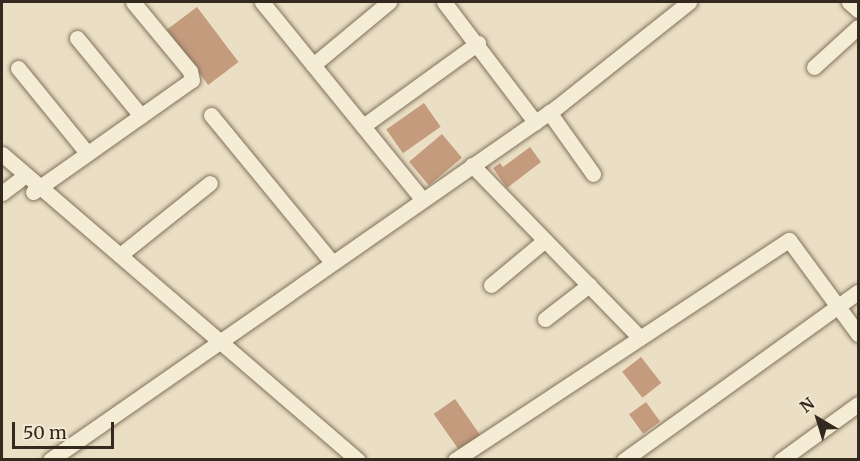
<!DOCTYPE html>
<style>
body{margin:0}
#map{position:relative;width:860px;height:461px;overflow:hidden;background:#eadfc4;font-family:Merriweather,serif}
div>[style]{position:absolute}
.building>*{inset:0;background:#c49b7d;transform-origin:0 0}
.roads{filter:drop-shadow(0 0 2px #82715c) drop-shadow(0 0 2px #82715c)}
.minor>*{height:15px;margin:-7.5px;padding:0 7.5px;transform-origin:7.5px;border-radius:7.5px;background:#f5ecd6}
span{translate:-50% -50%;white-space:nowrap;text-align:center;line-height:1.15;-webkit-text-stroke:4.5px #f2e9d2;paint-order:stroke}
.frame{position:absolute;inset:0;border:3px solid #34291f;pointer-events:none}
.north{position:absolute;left:788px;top:389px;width:60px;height:60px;-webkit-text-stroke:4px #f2e9d2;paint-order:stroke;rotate:322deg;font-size:16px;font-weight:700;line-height:24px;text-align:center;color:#34291f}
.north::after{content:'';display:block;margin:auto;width:21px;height:27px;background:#34291f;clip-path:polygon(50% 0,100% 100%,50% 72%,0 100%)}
.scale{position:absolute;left:12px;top:422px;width:102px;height:27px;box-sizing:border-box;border:3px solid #34291f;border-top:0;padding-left:8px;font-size:18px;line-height:21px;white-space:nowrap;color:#34291f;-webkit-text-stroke:4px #f2e9d2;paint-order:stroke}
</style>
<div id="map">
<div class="building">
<div style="left:197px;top:7px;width:69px;height:38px;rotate:53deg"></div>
<div style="left:424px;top:103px;width:29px;height:46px;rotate:55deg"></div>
<div style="left:442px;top:134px;width:31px;height:43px;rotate:50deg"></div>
<div style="clip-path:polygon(530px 147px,541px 162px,507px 188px,493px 168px,500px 163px,503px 167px)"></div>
<div style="left:641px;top:357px;width:33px;height:24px;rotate:52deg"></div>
<div style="left:455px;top:399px;width:49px;height:26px;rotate:55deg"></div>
<div style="left:646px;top:402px;width:24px;height:21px;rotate:54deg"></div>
</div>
<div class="roads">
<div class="minor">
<div style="left:262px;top:2px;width:254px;rotate:50.9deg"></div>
<div style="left:444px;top:2px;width:151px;rotate:52.8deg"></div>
<div style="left:849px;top:2px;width:12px;rotate:42deg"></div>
<div style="left:77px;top:38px;width:101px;rotate:50.6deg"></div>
<div style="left:313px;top:65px;width:99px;rotate:-39.7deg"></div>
<div style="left:814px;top:67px;width:59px;rotate:-42.3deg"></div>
<div style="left:18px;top:68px;width:109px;rotate:50.9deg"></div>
<div style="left:549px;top:112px;width:76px;rotate:54.6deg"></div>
<div style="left:211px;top:115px;width:189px;rotate:50.6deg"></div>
<div style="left:363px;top:126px;width:142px;rotate:-35.8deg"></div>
<div style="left:2px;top:154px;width:469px;rotate:40.7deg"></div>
<div style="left:472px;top:165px;width:241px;rotate:45.8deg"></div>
<div style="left:33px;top:192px;width:194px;rotate:-35.2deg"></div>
<div style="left:192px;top:80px;width:9px;rotate:-103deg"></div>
<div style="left:190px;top:71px;width:89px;rotate:-129.6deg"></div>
<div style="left:2px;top:193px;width:21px;rotate:-37deg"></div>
<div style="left:120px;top:255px;width:115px;rotate:-38.7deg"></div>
<div style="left:491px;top:285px;width:70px;rotate:-39.8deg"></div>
<div style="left:545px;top:319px;width:56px;rotate:-37.7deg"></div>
<div style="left:50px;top:460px;width:618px;rotate:-34.85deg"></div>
<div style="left:557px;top:107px;width:169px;rotate:-38.5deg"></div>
<div style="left:455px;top:460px;width:400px;rotate:-33.4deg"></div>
<div style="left:789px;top:240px;width:117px;rotate:53.7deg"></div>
<div style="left:624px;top:460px;width:288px;rotate:-35.7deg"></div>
<div style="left:781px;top:460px;width:95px;rotate:-36deg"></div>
</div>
</div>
<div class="frame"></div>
<div class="north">N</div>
<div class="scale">50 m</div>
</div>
